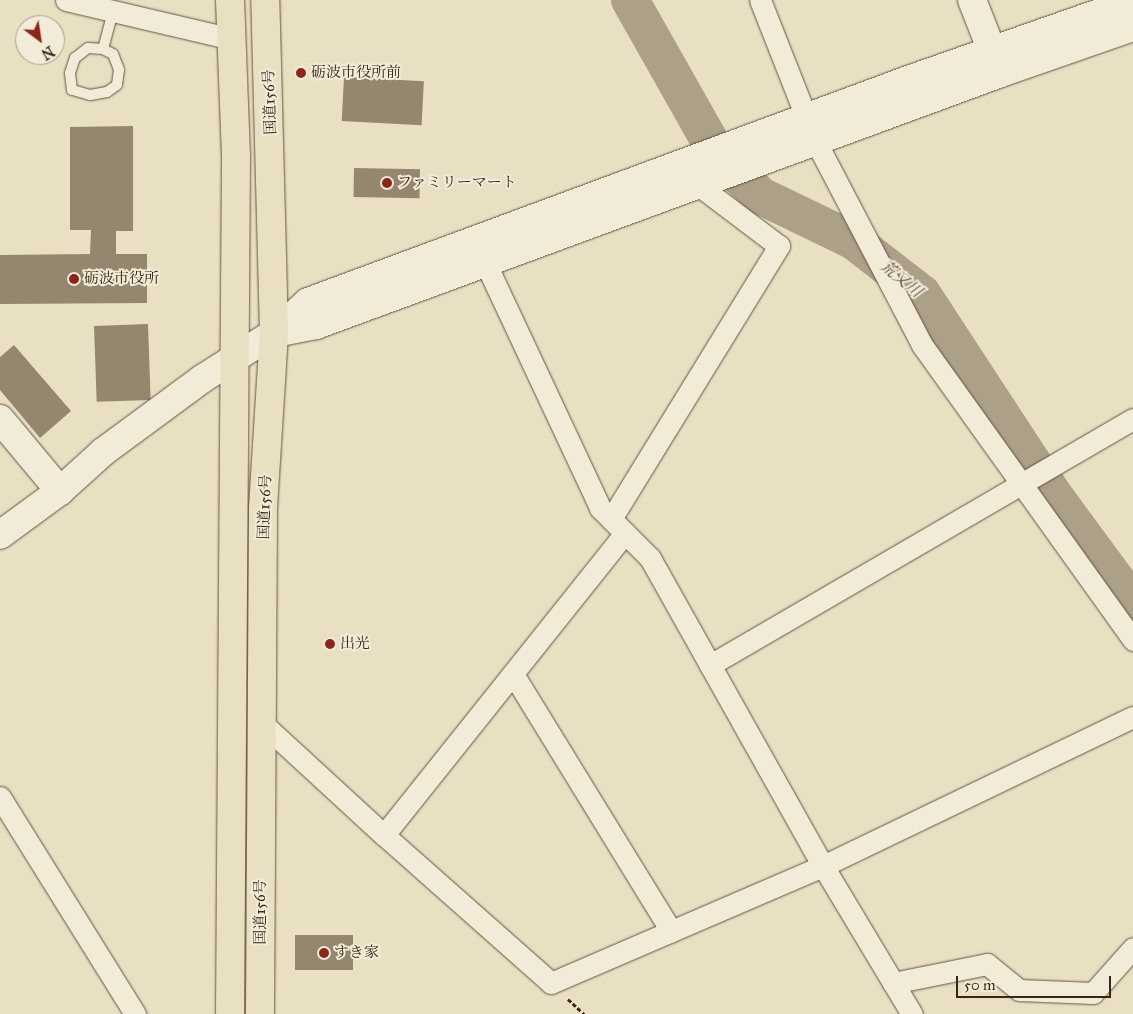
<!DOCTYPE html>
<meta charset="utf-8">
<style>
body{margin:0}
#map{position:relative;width:1133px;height:1014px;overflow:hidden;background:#e9e0c3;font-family:"IM FELL Great Primer","Noto Serif JP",serif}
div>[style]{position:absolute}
.river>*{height:38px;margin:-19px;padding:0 19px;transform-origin:19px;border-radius:19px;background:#ada088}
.building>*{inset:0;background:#95866f;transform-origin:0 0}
.path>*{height:3px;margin-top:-1.5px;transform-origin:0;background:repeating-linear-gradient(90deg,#392515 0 4px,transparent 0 6.5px)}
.roads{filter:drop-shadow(0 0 1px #655440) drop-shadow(0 0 1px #655440)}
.lane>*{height:10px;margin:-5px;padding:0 5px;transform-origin:5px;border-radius:5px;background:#f1ebd8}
.street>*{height:21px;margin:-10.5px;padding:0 10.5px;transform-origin:10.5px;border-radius:10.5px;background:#f1ebd8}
.secondary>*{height:28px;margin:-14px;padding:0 14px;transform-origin:14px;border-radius:14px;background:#f1ebd8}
.highway>*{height:28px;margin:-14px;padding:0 14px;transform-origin:14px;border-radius:14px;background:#e9e0c3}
.dots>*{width:14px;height:14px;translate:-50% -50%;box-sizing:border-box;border:2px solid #f1ebd8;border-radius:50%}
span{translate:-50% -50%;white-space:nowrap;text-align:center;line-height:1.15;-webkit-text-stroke:4px #f1ebd8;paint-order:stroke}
.poi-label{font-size:15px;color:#392515}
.left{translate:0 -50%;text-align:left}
.street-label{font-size:15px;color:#392515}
.water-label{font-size:16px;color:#5c4a38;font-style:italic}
.north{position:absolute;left:15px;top:15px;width:50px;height:50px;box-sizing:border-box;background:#f1ebd8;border:1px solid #a79c8a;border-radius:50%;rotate:149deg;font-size:14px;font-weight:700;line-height:20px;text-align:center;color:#392515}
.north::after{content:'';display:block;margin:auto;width:18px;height:22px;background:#8f2418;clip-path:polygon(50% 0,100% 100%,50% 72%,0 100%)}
.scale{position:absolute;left:956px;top:976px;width:155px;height:22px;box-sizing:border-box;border:2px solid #392515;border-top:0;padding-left:6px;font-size:15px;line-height:18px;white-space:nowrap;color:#392515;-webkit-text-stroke:4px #f1ebd8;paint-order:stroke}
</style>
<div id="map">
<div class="river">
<div style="left:630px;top:0;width:183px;rotate:60.5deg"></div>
<div style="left:720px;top:159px;width:55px;rotate:42.1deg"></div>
<div style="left:761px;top:196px;width:103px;rotate:25.8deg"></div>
<div style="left:854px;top:241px;width:86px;rotate:37.9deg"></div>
<div style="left:922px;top:294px;width:243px;rotate:56.8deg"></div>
<div style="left:1055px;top:497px;width:132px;rotate:53.7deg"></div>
</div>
<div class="building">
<div style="left:344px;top:77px;width:80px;height:44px;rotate:3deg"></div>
<div style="clip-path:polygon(133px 126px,133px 231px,116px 231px,116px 254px,147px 254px,147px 303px,0 304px,0 255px,90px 254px,91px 230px,70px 230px,70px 127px)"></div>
<div style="left:354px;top:168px;width:66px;height:29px;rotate:1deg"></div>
<div style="left:148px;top:324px;width:76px;height:54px;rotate:88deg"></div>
<div style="clip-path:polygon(14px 345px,71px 411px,40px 438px,0 390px,0 357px)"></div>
<div style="left:295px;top:935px;width:58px;height:35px"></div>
</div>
<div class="path">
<div style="left:568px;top:999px;width:22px;rotate:43deg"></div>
</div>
<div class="roads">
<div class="lane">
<div style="left:88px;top:48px;width:15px;rotate:4deg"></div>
<div style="left:103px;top:49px;width:11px;rotate:27deg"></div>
<div style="left:113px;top:54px;width:17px;rotate:69deg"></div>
<div style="left:119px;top:70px;width:15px;rotate:98deg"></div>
<div style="left:117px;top:85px;width:12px;rotate:145deg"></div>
<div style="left:107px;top:92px;width:17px;rotate:170deg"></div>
<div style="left:90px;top:95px;width:19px;rotate:-164deg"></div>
<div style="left:72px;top:90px;width:17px;rotate:-97deg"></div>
<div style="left:70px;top:73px;width:16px;rotate:-72deg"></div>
<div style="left:75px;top:58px;width:16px;rotate:-38deg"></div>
<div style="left:103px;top:49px;width:39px;rotate:-75deg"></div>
</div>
<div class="street">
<div style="left:66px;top:0;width:171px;rotate:13.2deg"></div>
<div style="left:760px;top:0;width:153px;rotate:68.5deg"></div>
<div style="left:816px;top:142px;width:229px;rotate:62.4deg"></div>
<div style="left:922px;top:345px;width:363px;rotate:54.4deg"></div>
<div style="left:485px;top:262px;width:272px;rotate:64.9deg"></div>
<div style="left:600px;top:508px;width:71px;rotate:45deg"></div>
<div style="left:650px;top:558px;width:353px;rotate:60.7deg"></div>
<div style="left:823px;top:866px;width:173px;rotate:59deg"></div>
<div style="left:611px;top:519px;width:321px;rotate:-58.4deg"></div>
<div style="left:779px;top:246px;width:101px;rotate:-143deg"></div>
<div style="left:625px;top:533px;width:386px;rotate:128.6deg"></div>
<div style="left:384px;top:835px;width:223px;rotate:41.5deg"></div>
<div style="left:551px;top:983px;width:296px;rotate:-23.3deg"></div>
<div style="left:823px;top:866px;width:344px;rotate:-25.7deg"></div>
<div style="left:710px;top:665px;width:489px;rotate:-30.2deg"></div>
<div style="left:513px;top:674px;width:302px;rotate:58.4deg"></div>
<div style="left:262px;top:723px;width:166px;rotate:42.6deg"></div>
<div style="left:0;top:797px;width:256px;rotate:58.1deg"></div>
<div style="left:893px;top:983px;width:96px;rotate:-11.4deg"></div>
<div style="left:987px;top:964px;width:41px;rotate:39.1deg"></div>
<div style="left:1019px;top:990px;width:74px;rotate:2.3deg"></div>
<div style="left:1093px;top:993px;width:60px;rotate:-48.4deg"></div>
</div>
<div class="secondary">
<div style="left:972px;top:0;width:71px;rotate:68.5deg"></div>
<div style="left:275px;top:333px;width:42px;rotate:-11deg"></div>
<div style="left:316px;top:325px;width:730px;rotate:-20.2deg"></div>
<div style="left:1001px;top:73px;width:140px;rotate:-19.2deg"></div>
<div style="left:0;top:419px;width:94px;rotate:50.2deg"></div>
<div style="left:0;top:535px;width:74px;rotate:-36.3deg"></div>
<div style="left:60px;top:491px;width:58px;rotate:-42.2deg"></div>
<div style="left:103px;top:452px;width:123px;rotate:-36.4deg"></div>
<div style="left:202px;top:379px;width:85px;rotate:-32.6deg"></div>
<div style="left:274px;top:333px;width:46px;rotate:-42.4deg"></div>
<div style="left:308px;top:302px;width:640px;rotate:-20.3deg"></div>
<div style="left:908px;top:80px;width:238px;rotate:-19.3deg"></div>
</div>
<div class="highway">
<div style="left:230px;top:0;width:156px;rotate:87.8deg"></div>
<div style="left:236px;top:156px;width:858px;rotate:90.4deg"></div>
<div style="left:260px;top:1014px;width:506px;rotate:-89.66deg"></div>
<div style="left:263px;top:508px;width:175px;rotate:-86.4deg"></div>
<div style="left:274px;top:333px;width:333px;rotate:-91.5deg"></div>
</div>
</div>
<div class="dots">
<div style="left:301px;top:73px;background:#8f2418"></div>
<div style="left:387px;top:183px;background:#8f2418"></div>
<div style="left:74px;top:279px;background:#8f2418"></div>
<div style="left:330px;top:644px;background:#8f2418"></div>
<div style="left:324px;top:953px;background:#8f2418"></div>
</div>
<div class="poi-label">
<span class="left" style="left:311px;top:73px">砺波市役所前</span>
<span class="left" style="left:397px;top:183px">ファミリーマート</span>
<span class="left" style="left:84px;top:279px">砺波市役所</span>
<span class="left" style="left:340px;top:644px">出光</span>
<span class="left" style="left:334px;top:953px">すき家</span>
</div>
<div class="street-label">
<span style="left:270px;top:102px;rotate:-92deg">国道156号</span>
<span style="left:265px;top:507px;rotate:-88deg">国道156号</span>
<span style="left:261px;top:912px;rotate:-90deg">国道156号</span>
</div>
<div class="water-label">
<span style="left:901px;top:279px;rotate:39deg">荒又川</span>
</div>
<div class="north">N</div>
<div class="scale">50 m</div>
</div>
